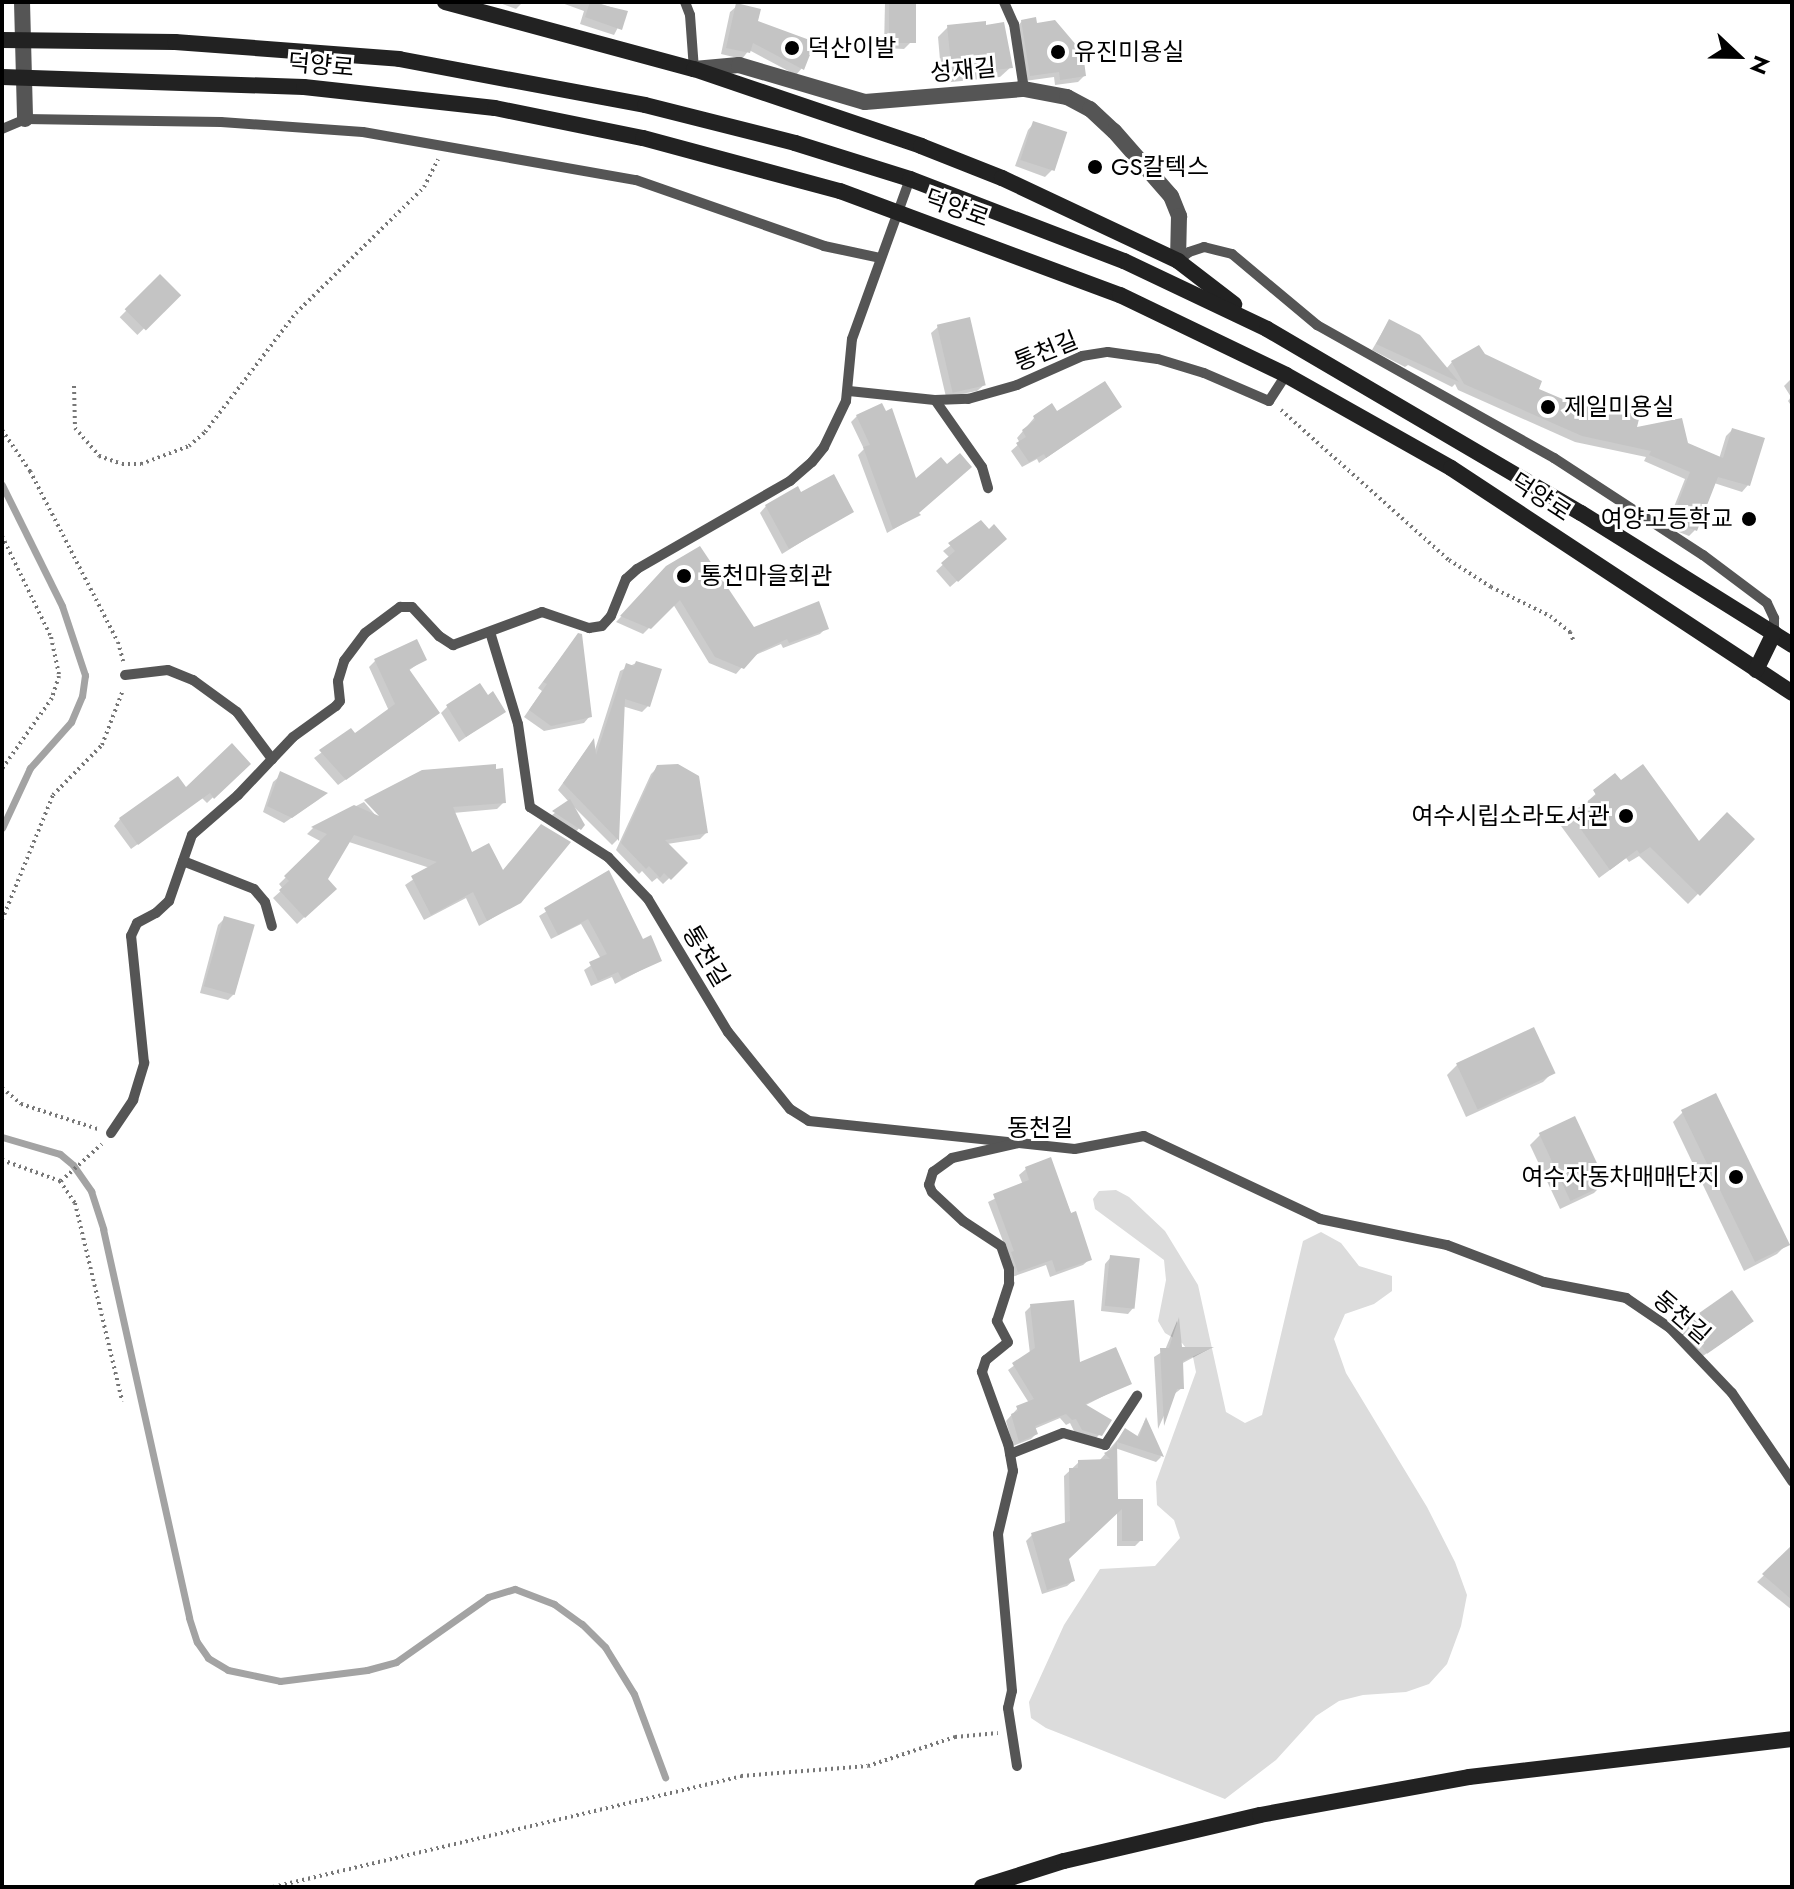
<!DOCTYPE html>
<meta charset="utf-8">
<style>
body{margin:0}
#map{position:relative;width:1794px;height:1889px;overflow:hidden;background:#fff;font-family:Jost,"Noto Sans KR",sans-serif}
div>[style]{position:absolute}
.green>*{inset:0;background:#dcdcdc}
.shadow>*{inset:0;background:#0003;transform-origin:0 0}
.stream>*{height:7px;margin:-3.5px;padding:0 3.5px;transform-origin:3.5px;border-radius:3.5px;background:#a3a3a3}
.building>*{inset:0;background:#c4c4c4;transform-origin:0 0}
.path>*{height:4px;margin-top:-2px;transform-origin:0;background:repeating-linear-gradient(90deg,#777 0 2px,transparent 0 6px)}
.lane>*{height:10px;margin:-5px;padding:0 5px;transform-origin:5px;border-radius:5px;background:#555}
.street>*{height:16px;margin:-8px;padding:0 8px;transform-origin:8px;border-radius:8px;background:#555}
.secondary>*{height:16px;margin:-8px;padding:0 8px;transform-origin:8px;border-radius:8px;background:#222}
.dots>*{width:22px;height:22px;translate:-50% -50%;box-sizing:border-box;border:4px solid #fff;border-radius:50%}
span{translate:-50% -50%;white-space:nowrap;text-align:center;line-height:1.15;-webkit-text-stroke:6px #fff;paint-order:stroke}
.poi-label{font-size:24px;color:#000}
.left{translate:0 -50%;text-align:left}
.right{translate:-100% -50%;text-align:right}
.street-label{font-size:24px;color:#000}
.frame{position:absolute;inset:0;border:4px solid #000;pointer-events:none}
.north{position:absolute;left:1698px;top:16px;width:80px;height:80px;-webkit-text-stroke:6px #fff;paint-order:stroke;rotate:112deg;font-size:22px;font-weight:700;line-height:32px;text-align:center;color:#000}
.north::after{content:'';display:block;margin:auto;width:28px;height:36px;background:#000;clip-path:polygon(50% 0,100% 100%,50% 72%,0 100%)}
</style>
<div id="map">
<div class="green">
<div style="clip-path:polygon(1116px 1190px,1129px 1197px,1165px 1231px,1198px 1285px,1226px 1412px,1245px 1423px,1262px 1415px,1303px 1241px,1321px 1232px,1341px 1243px,1359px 1266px,1392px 1276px,1392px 1291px,1374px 1304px,1345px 1314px,1334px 1339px,1346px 1373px,1427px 1507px,1455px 1562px,1467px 1595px,1461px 1626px,1447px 1664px,1429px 1684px,1406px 1692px,1363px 1695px,1339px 1701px,1316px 1716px,1276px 1760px,1225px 1799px,1046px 1728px,1031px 1718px,1029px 1702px,1064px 1625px,1100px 1569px,1155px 1566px,1180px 1538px,1174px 1520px,1157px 1505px,1156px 1482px,1196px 1372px,1193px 1357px,1182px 1343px,1165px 1333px,1158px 1321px,1166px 1280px,1164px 1260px,1095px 1209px,1093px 1199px,1099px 1191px)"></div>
</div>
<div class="shadow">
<div style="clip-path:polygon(497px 2px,523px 2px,516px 9px)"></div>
<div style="clip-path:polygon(559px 2px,595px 2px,626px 12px,614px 35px,580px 24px,584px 11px)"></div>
<div style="clip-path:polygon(885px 2px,914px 2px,910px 43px,904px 49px,884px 48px)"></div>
<div style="clip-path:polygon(737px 6px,802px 68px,796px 75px,749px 50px,742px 59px,721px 54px,730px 12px)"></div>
<div style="clip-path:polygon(1022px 21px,1035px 25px,1084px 76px,1078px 82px,1055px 85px,1054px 77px,1025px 81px,1016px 28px)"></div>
<div style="clip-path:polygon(948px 27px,1011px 67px,1000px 77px,942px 83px,938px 37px)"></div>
<div style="clip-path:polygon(1034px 123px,1052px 170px,1045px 177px,1015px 166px,1028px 130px)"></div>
<div style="left:160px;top:277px;width:25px;height:57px;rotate:45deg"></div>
<div style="clip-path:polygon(1389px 321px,1446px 369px,1452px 362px,1483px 356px,1536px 390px,1719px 459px,1726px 436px,1732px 430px,1748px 485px,1742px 492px,1714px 483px,1695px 530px,1689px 536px,1666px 527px,1685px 479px,1644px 461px,1646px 457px,1575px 442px,1458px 390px,1455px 384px,1452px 387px,1408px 365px,1405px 367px,1372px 350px)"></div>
<div style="clip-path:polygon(938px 327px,984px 385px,977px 391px,946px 397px,931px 333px)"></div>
<div style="clip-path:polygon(1792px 378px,1792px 407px,1788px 401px,1791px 397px,1784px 386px)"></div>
<div style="clip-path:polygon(1119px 407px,1039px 463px,1037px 459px,1022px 467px,1011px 451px,1020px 443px,1017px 438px,1034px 418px)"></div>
<div style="clip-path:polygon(885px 413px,918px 515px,887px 533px,858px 455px,864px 449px,851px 422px,857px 416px)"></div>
<div style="clip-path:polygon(801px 495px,851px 511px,782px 554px,760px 513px,766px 506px)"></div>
<div style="clip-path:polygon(981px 523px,998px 545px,950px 587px,936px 571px,950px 558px,943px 551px)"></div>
<div style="clip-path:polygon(670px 566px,753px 630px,826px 628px,820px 634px,783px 648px,781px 644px,751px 657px,736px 674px,709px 663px,673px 604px,643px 634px,616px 622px)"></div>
<div style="clip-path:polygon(578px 635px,590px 716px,584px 723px,544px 731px,524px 717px,542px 691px,538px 688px)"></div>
<div style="clip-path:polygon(425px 659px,408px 671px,431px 719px,338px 785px,314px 758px,351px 731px,355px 735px,389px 711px,369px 667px,375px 661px)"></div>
<div style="clip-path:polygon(636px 663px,648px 706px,642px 712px,622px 706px,617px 840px,612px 845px,572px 805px,582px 825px,573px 835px,547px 819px,569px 802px,558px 790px,589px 746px,594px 753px,620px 671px)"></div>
<div style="clip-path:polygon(487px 697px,503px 711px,459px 742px,441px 713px,448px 706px)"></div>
<div style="clip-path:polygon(248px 764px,207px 803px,202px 798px,131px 849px,114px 826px,120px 819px)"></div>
<div style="clip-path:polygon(658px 767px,706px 833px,700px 839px,667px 844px,685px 863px,663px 884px,657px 878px,652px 882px,642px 871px,639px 874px,616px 850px,651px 774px)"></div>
<div style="clip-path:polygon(280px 776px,319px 799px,284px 823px,263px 812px,273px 782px)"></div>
<div style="clip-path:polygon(1615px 776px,1698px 843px,1752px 839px,1688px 904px,1639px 856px,1629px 862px,1626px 858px,1599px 878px,1561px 826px)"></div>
<div style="clip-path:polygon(367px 800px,504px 802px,497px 809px,453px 813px,471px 855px,519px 902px,479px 926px,466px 898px,424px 920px,405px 885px,430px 868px,349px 842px,325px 880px,334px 889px,297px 924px,273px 898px,283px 889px,279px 884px,322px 842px,307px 834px,313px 828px,364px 802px,384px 825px,387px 823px)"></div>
<div style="clip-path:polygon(608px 873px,642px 942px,660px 960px,615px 984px,612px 977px,591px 986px,584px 970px,601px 959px,581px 924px,551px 939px,539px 916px)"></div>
<div style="clip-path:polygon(224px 919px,234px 994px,228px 1000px,200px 993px,218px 925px)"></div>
<div style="clip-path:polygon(1457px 1065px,1553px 1072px,1543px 1082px,1466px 1117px,1447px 1075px)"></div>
<div style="clip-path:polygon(1683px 1112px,1787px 1244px,1777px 1254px,1744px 1271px,1673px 1122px)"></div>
<div style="clip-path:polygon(1540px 1135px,1604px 1183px,1594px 1193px,1560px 1209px,1530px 1145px)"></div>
<div style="clip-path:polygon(1049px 1160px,1090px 1259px,1083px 1265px,1050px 1277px,1046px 1265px,1012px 1277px,1009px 1257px,988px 1202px,1023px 1185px,1019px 1175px,1026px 1169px)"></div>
<div style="clip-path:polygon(1111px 1257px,1134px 1307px,1128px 1314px,1101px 1311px,1105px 1264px)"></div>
<div style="clip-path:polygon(1732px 1293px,1745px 1327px,1700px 1358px,1681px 1331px)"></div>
<div style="clip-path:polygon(1031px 1306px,1079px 1365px,1129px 1383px,1084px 1406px,1100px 1434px,1094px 1440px,1076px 1435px,1070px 1423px,1066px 1425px,1060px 1418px,1034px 1429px,1036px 1434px,1031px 1439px,1013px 1446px,1006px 1421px,1018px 1408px,1029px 1403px,1008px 1370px,1030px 1354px,1025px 1312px)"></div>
<div style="clip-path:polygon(1177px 1321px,1180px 1349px,1209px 1349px,1181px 1364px,1182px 1388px,1173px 1395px,1158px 1429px,1154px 1357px,1165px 1350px)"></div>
<div style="clip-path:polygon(1145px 1420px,1161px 1457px,1156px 1462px,1115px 1448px,1116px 1501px,1141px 1501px,1141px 1540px,1135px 1546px,1117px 1546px,1117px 1511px,1067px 1559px,1073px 1581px,1067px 1586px,1042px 1594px,1026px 1541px,1032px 1535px,1065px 1525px,1064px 1476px,1079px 1462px,1099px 1461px,1120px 1437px,1137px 1437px)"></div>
<div style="clip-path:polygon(1785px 1555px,1792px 1563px,1792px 1610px,1757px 1582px)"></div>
</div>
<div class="stream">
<div style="left:2px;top:485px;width:135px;rotate:63.6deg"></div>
<div style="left:62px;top:606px;width:73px;rotate:71.6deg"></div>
<div style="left:85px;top:675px;width:21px;rotate:98deg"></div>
<div style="left:82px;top:696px;width:28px;rotate:113deg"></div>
<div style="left:71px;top:722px;width:62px;rotate:131.7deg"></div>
<div style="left:30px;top:768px;width:66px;rotate:115deg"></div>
<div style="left:2px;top:1137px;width:60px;rotate:16.3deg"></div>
<div style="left:60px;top:1154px;width:17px;rotate:40deg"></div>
<div style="left:73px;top:1165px;width:32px;rotate:55deg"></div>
<div style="left:91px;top:1191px;width:40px;rotate:72deg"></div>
<div style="left:103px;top:1229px;width:398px;rotate:77.5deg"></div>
<div style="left:189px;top:1618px;width:25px;rotate:72deg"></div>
<div style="left:197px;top:1642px;width:19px;rotate:55deg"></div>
<div style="left:208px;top:1658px;width:23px;rotate:31deg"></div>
<div style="left:228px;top:1670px;width:53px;rotate:11.9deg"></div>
<div style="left:280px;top:1681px;width:88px;rotate:-7.2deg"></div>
<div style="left:367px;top:1670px;width:30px;rotate:-15deg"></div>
<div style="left:396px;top:1662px;width:113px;rotate:-35.2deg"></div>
<div style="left:488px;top:1597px;width:28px;rotate:-17deg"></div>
<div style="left:515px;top:1589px;width:42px;rotate:21deg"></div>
<div style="left:554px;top:1604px;width:34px;rotate:36deg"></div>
<div style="left:582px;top:1624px;width:33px;rotate:45deg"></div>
<div style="left:605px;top:1647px;width:55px;rotate:58.3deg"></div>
<div style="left:634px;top:1694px;width:89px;rotate:69.5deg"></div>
</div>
<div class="building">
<div style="clip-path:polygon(590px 2px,628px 11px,622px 30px,585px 17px)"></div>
<div style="left:889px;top:2px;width:27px;height:41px"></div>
<div style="clip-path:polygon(736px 3px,761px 9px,758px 21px,815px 42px,804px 70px,753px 43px,750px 53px,726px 48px)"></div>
<div style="clip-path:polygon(1036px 17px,1037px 23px,1055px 20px,1083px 53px,1086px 76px,1060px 80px,1059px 72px,1030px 76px,1021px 20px)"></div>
<div style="clip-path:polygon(986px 21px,986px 25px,1004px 22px,1013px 68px,952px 74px,947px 25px)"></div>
<div style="left:1033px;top:121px;width:36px;height:41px;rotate:18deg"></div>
<div style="left:160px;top:274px;width:30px;height:50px;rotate:45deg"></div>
<div style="left:970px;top:317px;width:70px;height:34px;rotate:77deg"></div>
<div style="clip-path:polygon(1389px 319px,1420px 335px,1459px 382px,1376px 344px)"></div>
<div style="clip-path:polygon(1479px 345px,1485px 354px,1542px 381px,1539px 389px,1586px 409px,1587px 404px,1640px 415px,1637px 427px,1682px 418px,1688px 443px,1723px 458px,1732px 428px,1765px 438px,1750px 486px,1718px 477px,1697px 531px,1671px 521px,1690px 472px,1649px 455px,1651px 451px,1582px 436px,1464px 384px,1451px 361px)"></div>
<div style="clip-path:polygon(1105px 381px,1122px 407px,1046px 458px,1044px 454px,1029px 462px,1016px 443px,1026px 437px,1022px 430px,1035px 420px,1033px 416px,1052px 403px,1057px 411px)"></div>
<div style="clip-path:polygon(882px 403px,886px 411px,892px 408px,916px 478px,941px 457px,947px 464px,960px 453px,972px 467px,919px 513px,921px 515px,893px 529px,863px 447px,870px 445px,856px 415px)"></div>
<div style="clip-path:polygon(834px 474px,854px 512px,789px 549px,765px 505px,798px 486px,801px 492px)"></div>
<div style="clip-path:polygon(981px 520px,989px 529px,994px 524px,1007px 539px,958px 582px,941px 563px,955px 551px,948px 543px)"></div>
<div style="clip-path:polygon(700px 546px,754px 627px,819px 601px,829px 629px,789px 643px,787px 639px,759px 652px,744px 669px,715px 657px,680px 600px,651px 629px,620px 616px,666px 566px)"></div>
<div style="clip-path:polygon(578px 633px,582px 634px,592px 717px,551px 726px,529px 710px,547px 684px,543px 682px)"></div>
<div style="clip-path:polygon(417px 639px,427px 660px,409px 669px,440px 713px,346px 780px,319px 750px,351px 728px,355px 733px,395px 704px,374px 659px)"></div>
<div style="clip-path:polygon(636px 661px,662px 669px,650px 707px,625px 699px,619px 841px,563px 783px,594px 738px,596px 755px,626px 663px,634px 666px)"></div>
<div style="clip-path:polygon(480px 683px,488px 695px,493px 691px,506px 712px,466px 737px,446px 705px)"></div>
<div style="clip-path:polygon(232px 743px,251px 764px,214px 799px,210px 793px,138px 845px,119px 818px,178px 776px,186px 787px)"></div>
<div style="clip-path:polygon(496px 764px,496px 769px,503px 768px,506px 803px,453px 807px,472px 852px,489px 843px,503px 870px,541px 824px,571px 842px,521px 903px,487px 921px,473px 892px,431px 915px,411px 876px,437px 862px,354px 835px,328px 879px,337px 889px,305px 918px,279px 890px,289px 881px,284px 876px,327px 834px,311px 827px,354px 805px,379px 816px,364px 800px,422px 770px)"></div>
<div style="clip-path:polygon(678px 764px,699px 776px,708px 833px,665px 840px,688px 863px,671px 880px,664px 873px,660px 878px,649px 866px,646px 869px,621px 843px,657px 765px)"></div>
<div style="clip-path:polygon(1643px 764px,1699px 841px,1727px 812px,1755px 839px,1700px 896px,1650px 847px,1640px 854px,1637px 850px,1610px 870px,1570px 814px,1596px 795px,1593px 790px,1615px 773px,1621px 780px)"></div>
<div style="clip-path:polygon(280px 771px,328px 793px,292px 818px,267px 806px)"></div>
<div style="clip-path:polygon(570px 799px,585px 825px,581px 830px,552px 811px)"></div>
<div style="clip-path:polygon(609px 870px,643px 939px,651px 935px,662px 961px,622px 979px,618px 972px,598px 981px,589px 962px,607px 954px,588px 919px,558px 935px,544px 908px)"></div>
<div style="left:224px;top:916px;width:32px;height:73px;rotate:16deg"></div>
<div style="left:1534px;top:1027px;width:51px;height:86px;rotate:65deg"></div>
<div style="left:1716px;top:1093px;width:169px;height:39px;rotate:64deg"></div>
<div style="left:1575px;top:1116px;width:75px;height:40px;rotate:65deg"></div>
<div style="clip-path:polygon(1051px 1157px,1071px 1213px,1076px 1211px,1092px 1260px,1056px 1272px,1052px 1260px,1018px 1272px,1011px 1252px,1014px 1251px,993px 1194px,1029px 1180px,1025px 1167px)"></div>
<div style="left:1110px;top:1255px;width:30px;height:51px;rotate:6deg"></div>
<div style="left:1732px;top:1290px;width:38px;height:57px;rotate:55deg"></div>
<div style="clip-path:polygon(1074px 1300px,1080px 1362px,1116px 1347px,1132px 1384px,1085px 1404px,1112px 1420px,1102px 1436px,1082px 1430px,1076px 1419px,1072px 1420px,1066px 1414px,1035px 1426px,1038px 1434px,1019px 1442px,1011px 1414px,1018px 1411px,1016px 1406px,1034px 1399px,1012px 1363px,1035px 1348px,1030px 1304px)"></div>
<div style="clip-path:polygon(1179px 1317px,1182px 1347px,1214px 1347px,1183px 1361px,1184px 1389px,1177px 1389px,1164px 1426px,1160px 1348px,1169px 1348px)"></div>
<div style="clip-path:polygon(1146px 1417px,1164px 1457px,1117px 1442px,1118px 1499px,1143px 1499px,1143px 1541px,1122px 1541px,1122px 1509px,1069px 1559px,1075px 1581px,1047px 1590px,1031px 1533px,1070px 1521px,1069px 1468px,1078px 1468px,1078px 1460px,1110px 1459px,1104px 1453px,1112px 1449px,1125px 1428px,1139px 1437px)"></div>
<div style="clip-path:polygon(1792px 1545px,1792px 1600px,1762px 1574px)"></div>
</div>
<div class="path">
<div style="left:74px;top:386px;width:42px;rotate:88.6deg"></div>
<div style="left:75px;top:428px;width:37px;rotate:49deg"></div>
<div style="left:99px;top:456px;width:24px;rotate:19deg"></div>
<div style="left:122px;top:464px;width:19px"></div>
<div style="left:141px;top:464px;width:51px;rotate:-20.6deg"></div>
<div style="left:189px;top:446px;width:21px;rotate:-41deg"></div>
<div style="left:205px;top:432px;width:150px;rotate:-52.6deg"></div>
<div style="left:296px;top:313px;width:180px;rotate:-44.5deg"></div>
<div style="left:424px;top:187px;width:31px;rotate:-63deg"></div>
<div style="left:1281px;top:410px;width:225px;rotate:41.8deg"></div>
<div style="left:1449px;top:560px;width:50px;rotate:32.7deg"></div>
<div style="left:1491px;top:587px;width:66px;rotate:26.2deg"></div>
<div style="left:1550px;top:616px;width:26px;rotate:39deg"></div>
<div style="left:1570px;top:632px;width:11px;rotate:68deg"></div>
<div style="left:2px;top:430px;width:50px;rotate:55.7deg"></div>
<div style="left:30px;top:471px;width:192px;rotate:62.8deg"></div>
<div style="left:118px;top:642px;width:20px;rotate:75deg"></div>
<div style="left:2px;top:536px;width:112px;rotate:64.1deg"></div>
<div style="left:51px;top:637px;width:40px;rotate:78deg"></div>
<div style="left:59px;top:676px;width:23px;rotate:108deg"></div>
<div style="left:52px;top:698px;width:87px;rotate:125.2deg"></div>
<div style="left:2px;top:920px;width:135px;rotate:-67.8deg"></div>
<div style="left:53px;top:795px;width:70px;rotate:-45.6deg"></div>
<div style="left:102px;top:745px;width:59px;rotate:-69.1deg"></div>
<div style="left:2px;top:1088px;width:25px;rotate:40deg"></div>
<div style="left:21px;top:1104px;width:81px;rotate:18deg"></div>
<div style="left:2px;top:1160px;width:62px;rotate:19.9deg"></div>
<div style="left:60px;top:1181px;width:27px;rotate:56deg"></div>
<div style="left:75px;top:1203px;width:204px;rotate:76.6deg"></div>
<div style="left:61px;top:1181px;width:55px;rotate:-42.1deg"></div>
<div style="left:273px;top:1887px;width:481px;rotate:-13.3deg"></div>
<div style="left:741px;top:1776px;width:127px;rotate:-4.5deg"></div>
<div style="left:868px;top:1766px;width:92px;rotate:-18.4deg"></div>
<div style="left:955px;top:1737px;width:43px;rotate:-5.3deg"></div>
</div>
<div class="lane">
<div style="left:685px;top:2px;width:14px;rotate:69deg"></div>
<div style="left:690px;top:15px;width:54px;rotate:85.8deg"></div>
<div style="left:1004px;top:2px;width:24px;rotate:66deg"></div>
<div style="left:1014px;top:24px;width:66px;rotate:81.3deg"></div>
<div style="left:2px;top:129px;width:25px;rotate:-23deg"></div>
<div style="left:25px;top:119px;width:196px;rotate:0.9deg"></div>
<div style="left:221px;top:122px;width:142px;rotate:4deg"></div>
<div style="left:363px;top:132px;width:277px;rotate:10deg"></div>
<div style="left:636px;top:180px;width:199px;rotate:19.3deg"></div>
<div style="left:824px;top:246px;width:57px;rotate:12.1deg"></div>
<div style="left:1178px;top:261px;width:14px;rotate:-39deg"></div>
<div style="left:1189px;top:252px;width:16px;rotate:-18deg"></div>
<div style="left:1204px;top:247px;width:29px;rotate:14deg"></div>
<div style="left:1232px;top:254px;width:111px;rotate:39.9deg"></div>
<div style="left:1317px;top:325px;width:272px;rotate:29.3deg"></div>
<div style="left:1554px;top:458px;width:178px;rotate:33.1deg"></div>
<div style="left:1703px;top:555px;width:80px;rotate:36.9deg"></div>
<div style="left:1767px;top:603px;width:17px;rotate:65deg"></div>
<div style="left:1774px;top:618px;width:15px;rotate:90deg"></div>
<div style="left:849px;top:391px;width:86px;rotate:6deg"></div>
<div style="left:935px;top:400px;width:33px;rotate:-2deg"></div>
<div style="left:968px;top:399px;width:51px;rotate:-15.9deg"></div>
<div style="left:1017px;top:385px;width:71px;rotate:-24deg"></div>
<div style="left:1082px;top:356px;width:26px;rotate:-9deg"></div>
<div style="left:1108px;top:352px;width:50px;rotate:8deg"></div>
<div style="left:1158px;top:359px;width:48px;rotate:16.9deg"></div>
<div style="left:1204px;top:373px;width:71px;rotate:23.3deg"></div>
<div style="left:1269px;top:401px;width:31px;rotate:-57deg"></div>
<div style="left:935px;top:400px;width:82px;rotate:55deg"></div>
<div style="left:982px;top:467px;width:22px;rotate:74deg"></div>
<div style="left:490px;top:632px;width:96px;rotate:73.1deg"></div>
<div style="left:518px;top:724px;width:84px;rotate:81.8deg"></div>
<div style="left:530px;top:807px;width:93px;rotate:32.7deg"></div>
<div style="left:608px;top:857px;width:58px;rotate:46.4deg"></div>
<div style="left:648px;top:899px;width:155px;rotate:59deg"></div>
<div style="left:728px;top:1032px;width:99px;rotate:51.2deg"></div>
<div style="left:790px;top:1109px;width:22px;rotate:32deg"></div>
<div style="left:809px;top:1121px;width:202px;rotate:6deg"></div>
<div style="left:125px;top:675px;width:43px;rotate:-6.6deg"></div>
<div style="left:168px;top:670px;width:27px;rotate:22deg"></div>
<div style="left:193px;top:680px;width:54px;rotate:36deg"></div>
<div style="left:237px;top:712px;width:59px;rotate:53.3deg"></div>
<div style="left:183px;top:861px;width:76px;rotate:21.5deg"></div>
<div style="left:254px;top:889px;width:17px;rotate:50deg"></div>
<div style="left:265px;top:902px;width:25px;rotate:74deg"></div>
<div style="left:111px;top:1133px;width:40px;rotate:-56deg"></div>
<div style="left:133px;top:1100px;width:39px;rotate:-73deg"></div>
<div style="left:144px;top:1063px;width:128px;rotate:-95.8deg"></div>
<div style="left:131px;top:936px;width:14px;rotate:-65deg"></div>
<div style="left:137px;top:923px;width:21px;rotate:-28deg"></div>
<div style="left:156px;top:913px;width:18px;rotate:-43deg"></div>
<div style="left:169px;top:901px;width:70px;rotate:-70.8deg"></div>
<div style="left:192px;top:835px;width:61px;rotate:-41deg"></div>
<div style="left:238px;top:795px;width:80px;rotate:-46.5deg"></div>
<div style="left:293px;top:737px;width:53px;rotate:-35.8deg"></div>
<div style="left:336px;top:706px;width:6px;rotate:-51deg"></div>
<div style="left:340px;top:701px;width:20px;rotate:-96deg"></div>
<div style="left:338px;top:681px;width:21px;rotate:-73deg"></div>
<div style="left:344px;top:661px;width:35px;rotate:-53deg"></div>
<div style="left:365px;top:633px;width:44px;rotate:-36.6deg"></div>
<div style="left:400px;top:607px;width:12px"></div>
<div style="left:412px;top:607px;width:40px;rotate:47deg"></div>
<div style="left:439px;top:636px;width:17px;rotate:33deg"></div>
<div style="left:453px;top:645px;width:95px;rotate:-20.3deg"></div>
<div style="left:542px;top:612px;width:50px;rotate:18.8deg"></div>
<div style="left:589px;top:628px;width:13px;rotate:-9deg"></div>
<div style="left:602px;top:626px;width:13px;rotate:-48deg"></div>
<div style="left:611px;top:616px;width:40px;rotate:-68deg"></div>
<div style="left:626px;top:579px;width:15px;rotate:-42deg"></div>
<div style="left:637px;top:569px;width:177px;rotate:-29.9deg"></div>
<div style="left:790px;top:481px;width:29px;rotate:-41deg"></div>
<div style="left:812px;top:462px;width:19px;rotate:-51deg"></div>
<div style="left:824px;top:447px;width:51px;rotate:-64.4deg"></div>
<div style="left:846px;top:401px;width:62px;rotate:-84.5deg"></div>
<div style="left:852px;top:339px;width:170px;rotate:-70.1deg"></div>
<div style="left:1010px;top:1454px;width:57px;rotate:-21.6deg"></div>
<div style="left:1063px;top:1433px;width:44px;rotate:15.9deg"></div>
<div style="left:1105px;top:1445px;width:59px;rotate:-56.9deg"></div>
<div style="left:1017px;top:1766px;width:59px;rotate:-98.8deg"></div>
<div style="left:1008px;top:1708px;width:17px;rotate:-77deg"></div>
<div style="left:1012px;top:1691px;width:158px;rotate:-95.1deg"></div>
<div style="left:998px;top:1534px;width:65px;rotate:-76.6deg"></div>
<div style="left:1013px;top:1471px;width:27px;rotate:-100deg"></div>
<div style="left:1008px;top:1444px;width:77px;rotate:-109.9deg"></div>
<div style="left:982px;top:1372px;width:13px;rotate:-72deg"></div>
<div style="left:986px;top:1360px;width:28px;rotate:-39deg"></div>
<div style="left:1008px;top:1342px;width:24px;rotate:-118deg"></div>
<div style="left:997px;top:1321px;width:40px;rotate:-72deg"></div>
<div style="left:1009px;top:1283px;width:14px;rotate:-90deg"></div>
<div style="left:1009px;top:1269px;width:24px;rotate:-109deg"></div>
<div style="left:1001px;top:1246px;width:45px;rotate:-146.7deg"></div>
<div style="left:963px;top:1221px;width:42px;rotate:-136.9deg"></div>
<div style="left:932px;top:1192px;width:8px;rotate:-113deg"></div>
<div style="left:929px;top:1185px;width:14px;rotate:-73deg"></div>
<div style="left:933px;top:1172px;width:24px;rotate:-36deg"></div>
<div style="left:952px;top:1158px;width:69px;rotate:-12.6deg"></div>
<div style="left:1019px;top:1143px;width:56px;rotate:6.1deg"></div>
<div style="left:1075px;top:1149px;width:70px;rotate:-10.7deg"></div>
<div style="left:1144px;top:1136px;width:195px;rotate:25.2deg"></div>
<div style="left:1320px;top:1219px;width:130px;rotate:11.6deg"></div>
<div style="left:1447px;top:1245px;width:104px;rotate:20.9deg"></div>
<div style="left:1544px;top:1282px;width:84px;rotate:11deg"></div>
<div style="left:1626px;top:1298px;width:53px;rotate:34.3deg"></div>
<div style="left:1670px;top:1328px;width:90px;rotate:46.4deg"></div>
<div style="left:1732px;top:1393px;width:107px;rotate:55.7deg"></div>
</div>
<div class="street">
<div style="left:22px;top:2px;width:117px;rotate:88.5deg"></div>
<div style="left:694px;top:69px;width:45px;rotate:-5.1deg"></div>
<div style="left:739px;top:65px;width:131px;rotate:16.4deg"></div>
<div style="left:865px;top:102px;width:160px;rotate:-4.7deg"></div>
<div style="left:1024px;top:89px;width:44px;rotate:10.5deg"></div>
<div style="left:1067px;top:97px;width:26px;rotate:28deg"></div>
<div style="left:1090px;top:109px;width:33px;rotate:43deg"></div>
<div style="left:1114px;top:131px;width:86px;rotate:48.8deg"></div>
<div style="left:1171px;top:196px;width:22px;rotate:68deg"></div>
<div style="left:1179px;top:216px;width:45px;rotate:91.3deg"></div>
</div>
<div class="secondary">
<div style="left:445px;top:2px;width:258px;rotate:15.1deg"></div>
<div style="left:694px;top:69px;width:240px;rotate:18.7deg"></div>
<div style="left:921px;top:146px;width:87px;rotate:21.6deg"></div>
<div style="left:1002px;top:178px;width:195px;rotate:25.2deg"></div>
<div style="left:1178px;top:261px;width:71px;rotate:37.5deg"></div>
<div style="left:2px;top:40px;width:173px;rotate:0.7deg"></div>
<div style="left:175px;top:42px;width:225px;rotate:4.3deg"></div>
<div style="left:399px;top:59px;width:250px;rotate:10.6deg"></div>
<div style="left:645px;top:105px;width:155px;rotate:14.2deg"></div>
<div style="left:795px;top:143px;width:121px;rotate:17.4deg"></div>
<div style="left:910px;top:179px;width:229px;rotate:21deg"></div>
<div style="left:1124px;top:261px;width:158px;rotate:25.4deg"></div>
<div style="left:1267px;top:329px;width:364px;rotate:30.4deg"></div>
<div style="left:1581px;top:513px;width:249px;rotate:32deg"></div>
<div style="left:2px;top:77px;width:302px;rotate:1.9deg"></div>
<div style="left:304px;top:87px;width:192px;rotate:6.3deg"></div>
<div style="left:495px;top:108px;width:151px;rotate:11.5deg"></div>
<div style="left:643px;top:138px;width:204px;rotate:15.1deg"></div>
<div style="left:840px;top:191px;width:299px;rotate:20.4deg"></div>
<div style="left:1120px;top:295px;width:184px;rotate:25.7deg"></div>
<div style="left:1286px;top:375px;width:189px;rotate:29.4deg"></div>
<div style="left:1451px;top:468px;width:409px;rotate:33.4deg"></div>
<div style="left:1756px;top:670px;width:41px;rotate:-64.1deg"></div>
<div style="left:982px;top:1887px;width:86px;rotate:-17.6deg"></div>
<div style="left:1064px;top:1861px;width:201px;rotate:-13.2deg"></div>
<div style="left:1260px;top:1815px;width:212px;rotate:-10.3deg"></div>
<div style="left:1469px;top:1777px;width:325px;rotate:-6.7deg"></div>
</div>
<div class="dots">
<div style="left:792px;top:48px;background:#000"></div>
<div style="left:1058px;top:52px;background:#000"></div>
<div style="left:1095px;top:167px;background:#000"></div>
<div style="left:1548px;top:407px;background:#000"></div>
<div style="left:1749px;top:519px;background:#000"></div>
<div style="left:684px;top:576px;background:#000"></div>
<div style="left:1626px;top:816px;background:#000"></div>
<div style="left:1736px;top:1177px;background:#000"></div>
</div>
<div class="poi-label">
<span class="left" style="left:808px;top:48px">덕산이발</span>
<span class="left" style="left:1074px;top:52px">유진미용실</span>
<span class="left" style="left:1111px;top:167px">GS칼텍스</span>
<span class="left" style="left:1564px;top:407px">제일미용실</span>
<span class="right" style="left:1733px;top:519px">여양고등학교</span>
<span class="left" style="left:700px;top:576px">통천마을회관</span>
<span class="right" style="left:1610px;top:816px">여수시립소라도서관</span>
<span class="right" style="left:1720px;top:1177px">여수자동차매매단지</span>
</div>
<div class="street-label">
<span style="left:321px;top:65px;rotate:5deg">덕양로</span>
<span style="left:963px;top:70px;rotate:-5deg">성재길</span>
<span style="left:957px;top:208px;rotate:20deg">덕양로</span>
<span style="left:1046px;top:351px;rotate:-22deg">통천길</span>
<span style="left:1541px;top:497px;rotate:33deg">덕양로</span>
<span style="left:706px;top:956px;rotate:59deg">통천길</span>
<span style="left:1040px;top:1128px">동천길</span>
<span style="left:1682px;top:1317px;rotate:41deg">동천길</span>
</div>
<div class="frame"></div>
<div class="north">N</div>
</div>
